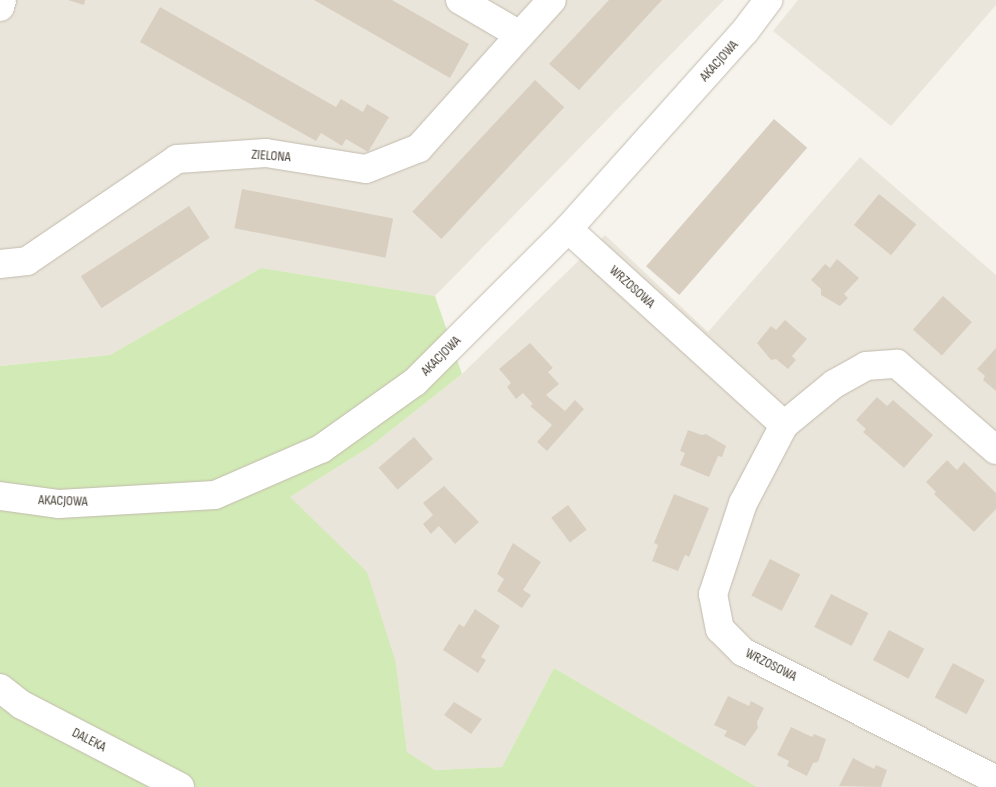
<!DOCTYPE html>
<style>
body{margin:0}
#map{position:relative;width:996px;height:787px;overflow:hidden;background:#f6f3ec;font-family:"Sofia Sans Condensed",sans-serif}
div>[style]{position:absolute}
.residential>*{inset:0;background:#eae5da}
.green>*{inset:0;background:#d2eab5}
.building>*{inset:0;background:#d8cfc1;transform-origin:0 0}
.roads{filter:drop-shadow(0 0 1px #c2bbae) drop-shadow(0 0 1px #c2bbae)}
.minor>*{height:28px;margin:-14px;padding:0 14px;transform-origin:14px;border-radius:14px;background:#fff}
span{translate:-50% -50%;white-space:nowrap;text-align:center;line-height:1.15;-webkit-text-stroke:4px #fff;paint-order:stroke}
.street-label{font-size:14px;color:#4b4439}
</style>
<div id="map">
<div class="residential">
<div style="clip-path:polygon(0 0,724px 0,435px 296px,261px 268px,110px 355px,0 366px)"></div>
<div style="clip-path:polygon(798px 0,996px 0,996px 5px,891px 126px,773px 31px)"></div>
<div style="clip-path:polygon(860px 157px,996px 275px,996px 787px,757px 787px,554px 668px,502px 767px,435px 770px,407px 752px,396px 663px,290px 497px,371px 446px,462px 374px,605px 235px,708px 332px)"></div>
</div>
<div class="green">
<div style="clip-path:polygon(261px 268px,435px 296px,462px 374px,371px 446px,290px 497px,367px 572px,396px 663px,407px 752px,435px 770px,502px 767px,554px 668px,757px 787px,0 787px,0 366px,110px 355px)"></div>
</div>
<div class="building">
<div style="clip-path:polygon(68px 0,85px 0,84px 5px)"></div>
<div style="clip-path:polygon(314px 0,392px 0,469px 44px,450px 78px)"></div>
<div style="clip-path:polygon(609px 0,662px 0,579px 90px,549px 64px)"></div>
<div style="clip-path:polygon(160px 7px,336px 107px,341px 99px,363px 112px,367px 104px,389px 117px,368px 152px,346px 139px,342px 146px,321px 133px,316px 141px,140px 42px)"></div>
<div style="left:535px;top:80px;width:40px;height:180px;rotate:43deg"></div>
<div style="left:774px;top:119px;width:44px;height:195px;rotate:41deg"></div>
<div style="left:242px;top:189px;width:154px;height:40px;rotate:11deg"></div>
<div style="left:879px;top:194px;width:48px;height:40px;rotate:39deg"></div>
<div style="left:189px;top:206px;width:38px;height:129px;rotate:57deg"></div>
<div style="clip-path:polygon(837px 259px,859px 278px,844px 294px,848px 298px,840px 306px,821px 295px,821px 289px,811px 280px,825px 264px,830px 268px)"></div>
<div style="left:943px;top:296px;width:39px;height:45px;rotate:42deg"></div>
<div style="clip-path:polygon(785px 320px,807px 339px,792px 356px,796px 360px,788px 369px,776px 359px,771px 360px,757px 343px,771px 326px,776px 330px)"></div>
<div style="clip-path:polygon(530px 343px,553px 368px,548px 372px,559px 384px,546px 395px,565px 411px,575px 400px,584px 409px,547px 451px,537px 442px,552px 425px,530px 406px,533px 404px,523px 393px,516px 399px,507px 387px,511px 383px,499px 369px)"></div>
<div style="clip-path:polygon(996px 348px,996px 391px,983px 380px,985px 376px,977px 369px)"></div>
<div style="clip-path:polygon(877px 397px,887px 406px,893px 400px,933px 435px,904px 468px,863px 432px,866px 429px,856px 420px)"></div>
<div style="clip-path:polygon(688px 430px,702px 435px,706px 434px,726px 446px,722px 457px,718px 456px,709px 477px,680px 465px,685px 453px,680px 451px)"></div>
<div style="left:414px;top:437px;width:29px;height:47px;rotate:49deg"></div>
<div style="clip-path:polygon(947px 460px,957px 470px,964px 462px,996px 493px,996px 509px,974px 532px,934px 494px,936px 492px,926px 482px)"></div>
<div style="clip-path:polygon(444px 486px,479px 522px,455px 544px,439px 526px,431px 534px,423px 524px,433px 515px,423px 503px)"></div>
<div style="clip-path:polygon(674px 494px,709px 508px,689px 557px,685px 555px,678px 571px,652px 561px,658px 545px,654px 543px)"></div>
<div style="left:568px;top:505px;width:31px;height:21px;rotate:53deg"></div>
<div style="clip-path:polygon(513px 543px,541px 562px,523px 590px,531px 595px,522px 608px,497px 591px,504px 579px,497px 574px)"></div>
<div style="left:770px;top:559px;width:34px;height:41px;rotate:27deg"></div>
<div style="left:831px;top:594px;width:42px;height:37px;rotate:27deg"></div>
<div style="clip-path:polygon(475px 609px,500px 626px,481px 657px,486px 660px,478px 673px,443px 650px,459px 624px,464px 627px)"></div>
<div style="left:889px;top:630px;width:40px;height:34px;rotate:28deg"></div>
<div style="left:953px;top:663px;width:36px;height:39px;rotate:28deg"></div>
<div style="clip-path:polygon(728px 696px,749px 706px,751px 701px,764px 708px,757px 722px,758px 728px,745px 746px,724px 736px,727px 731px,714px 725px)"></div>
<div style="clip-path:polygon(454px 702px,482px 719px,471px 734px,444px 715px)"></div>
<div style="clip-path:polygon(791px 727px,812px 737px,814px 734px,826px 739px,818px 762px,813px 763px,807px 776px,787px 766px,789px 761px,777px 755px)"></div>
<div style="clip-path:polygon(853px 758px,874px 769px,876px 765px,887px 770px,881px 787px,839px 786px)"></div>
</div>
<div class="roads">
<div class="minor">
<div style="left:460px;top:0;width:69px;rotate:30.3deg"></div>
<div style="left:520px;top:35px;width:47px;rotate:-47.6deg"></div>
<div style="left:0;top:7px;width:7px;rotate:-74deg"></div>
<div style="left:568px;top:229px;width:292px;rotate:42.2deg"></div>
<div style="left:784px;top:425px;width:65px;rotate:-39.4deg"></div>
<div style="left:834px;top:384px;width:37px;rotate:-29deg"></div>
<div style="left:866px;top:366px;width:31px;rotate:-4deg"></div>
<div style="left:897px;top:364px;width:131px;rotate:41deg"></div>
<div style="left:0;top:264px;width:27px;rotate:-6deg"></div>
<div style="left:27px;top:261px;width:181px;rotate:-34.2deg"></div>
<div style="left:177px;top:159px;width:89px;rotate:-3.9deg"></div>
<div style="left:266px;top:153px;width:101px;rotate:9.1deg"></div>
<div style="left:366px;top:169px;width:57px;rotate:-21.6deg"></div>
<div style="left:419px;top:148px;width:152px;rotate:-48.2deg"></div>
<div style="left:784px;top:425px;width:88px;rotate:117.7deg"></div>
<div style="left:743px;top:503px;width:96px;rotate:108.2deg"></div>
<div style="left:713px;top:594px;width:36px;rotate:79deg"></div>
<div style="left:720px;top:629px;width:33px;rotate:45deg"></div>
<div style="left:743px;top:652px;width:284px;rotate:26.8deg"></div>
<div style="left:0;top:496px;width:60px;rotate:7.7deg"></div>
<div style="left:59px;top:504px;width:156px;rotate:-3.3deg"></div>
<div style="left:215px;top:495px;width:116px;rotate:-23.5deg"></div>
<div style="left:321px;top:449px;width:115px;rotate:-35.5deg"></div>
<div style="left:415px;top:382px;width:216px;rotate:-45deg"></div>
<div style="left:568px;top:229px;width:266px;rotate:-48.2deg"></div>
<div style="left:745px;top:31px;width:39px;rotate:-53deg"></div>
<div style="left:0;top:688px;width:28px;rotate:38deg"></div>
<div style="left:22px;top:705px;width:178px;rotate:27.4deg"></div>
</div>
</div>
<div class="street-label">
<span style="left:719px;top:61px;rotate:-48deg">AKACJOWA</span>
<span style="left:271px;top:156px;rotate:4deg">ZIELONA</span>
<span style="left:632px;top:287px;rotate:42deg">WRZOSOWA</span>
<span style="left:441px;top:356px;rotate:-45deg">AKACJOWA</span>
<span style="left:63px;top:501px;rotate:2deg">AKACJOWA</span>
<span style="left:771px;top:665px;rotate:27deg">WRZOSOWA</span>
<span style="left:89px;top:740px;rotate:27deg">DALEKA</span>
</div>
</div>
